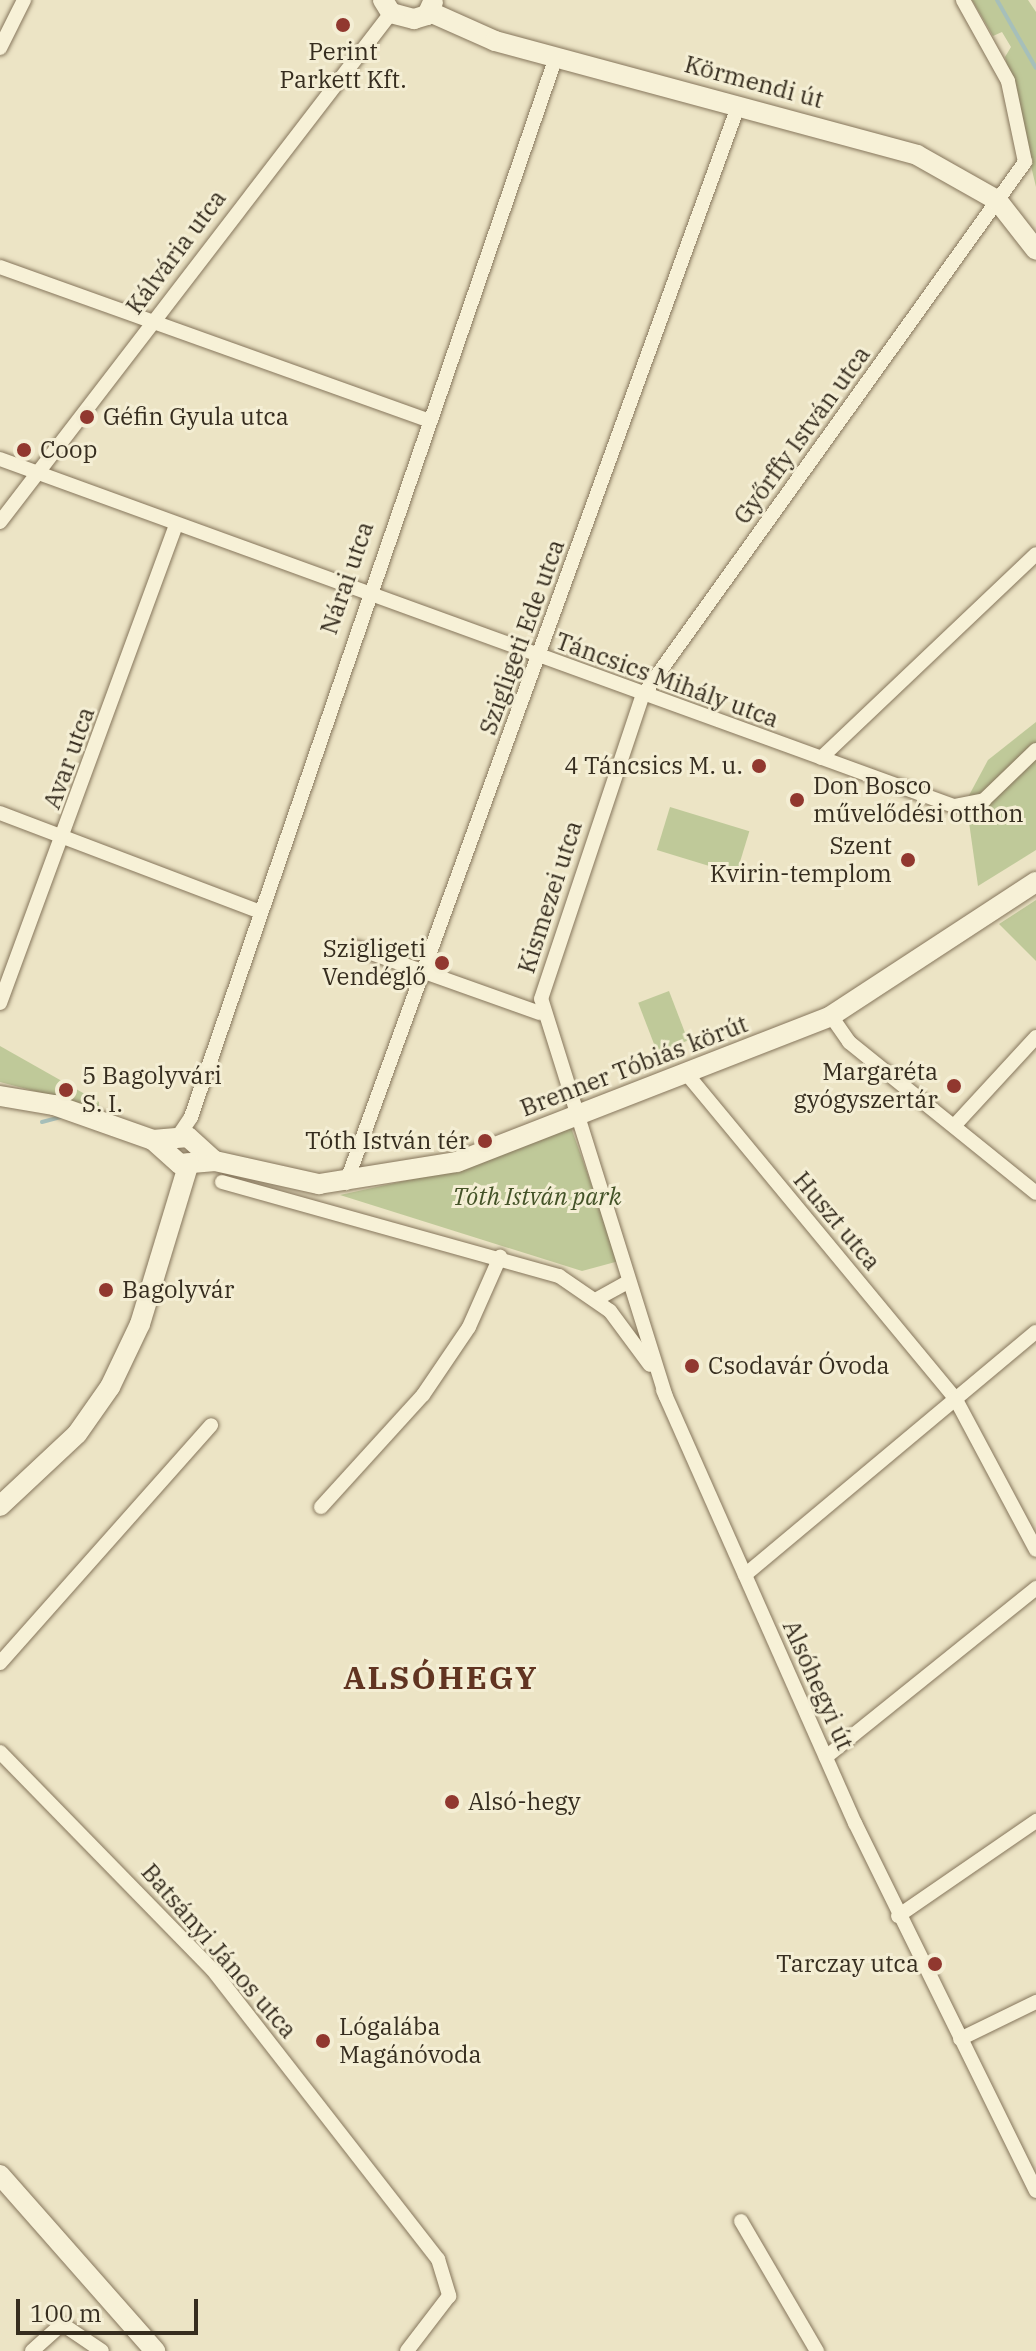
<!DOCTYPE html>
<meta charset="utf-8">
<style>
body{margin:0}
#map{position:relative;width:1036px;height:2351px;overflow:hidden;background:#ece4c5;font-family:"IBM Plex Serif",serif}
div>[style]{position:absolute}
.green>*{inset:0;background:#bfc999;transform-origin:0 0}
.stream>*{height:4px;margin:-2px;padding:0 2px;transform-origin:2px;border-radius:2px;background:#a6bfba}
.roads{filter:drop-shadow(0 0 2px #86765c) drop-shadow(0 0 2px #86765c)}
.street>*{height:14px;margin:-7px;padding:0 7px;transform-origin:7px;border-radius:7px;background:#f7f1d7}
.secondary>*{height:20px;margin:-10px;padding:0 10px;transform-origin:10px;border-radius:10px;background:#f7f1d7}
.dots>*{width:22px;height:22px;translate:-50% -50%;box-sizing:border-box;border:4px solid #f4eed4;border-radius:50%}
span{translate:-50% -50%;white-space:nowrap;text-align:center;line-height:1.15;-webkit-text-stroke:6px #f4eed4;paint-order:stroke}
.poi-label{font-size:24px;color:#362d1f}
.left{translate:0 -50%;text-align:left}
.right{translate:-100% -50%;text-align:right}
.street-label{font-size:24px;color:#362d1f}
.park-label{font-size:24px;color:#435227;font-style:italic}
.district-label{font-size:32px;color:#613421;font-weight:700;letter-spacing:2px}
.scale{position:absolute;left:16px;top:2299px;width:182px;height:36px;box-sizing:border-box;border:4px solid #362d1f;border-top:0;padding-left:10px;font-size:24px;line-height:28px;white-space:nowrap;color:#362d1f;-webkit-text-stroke:6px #f4eed4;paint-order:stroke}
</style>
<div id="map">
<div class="green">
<div style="clip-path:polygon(972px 0,1028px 0,1036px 12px,1036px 187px,1005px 57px,1011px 47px,1002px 32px,993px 36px)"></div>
<div style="clip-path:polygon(1036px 722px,1036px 850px,978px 886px,966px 801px,988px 760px)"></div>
<div style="left:670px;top:807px;width:83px;height:45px;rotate:17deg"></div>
<div style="clip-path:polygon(1036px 900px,1036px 961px,999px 924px)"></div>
<div style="left:669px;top:991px;width:53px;height:33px;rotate:69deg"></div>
<div style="clip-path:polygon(0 1046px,99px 1102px,99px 1108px,0 1082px)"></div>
<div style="clip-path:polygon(569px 1122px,619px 1261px,582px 1271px,340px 1195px,468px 1167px)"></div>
</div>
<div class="stream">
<div style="left:997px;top:0;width:78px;rotate:60.2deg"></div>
<div style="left:42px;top:1122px;width:20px;rotate:-15deg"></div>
</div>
<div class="roads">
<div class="street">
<div style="left:0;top:48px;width:54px;rotate:-63.4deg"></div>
<div style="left:0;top:267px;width:455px;rotate:19.7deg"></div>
<div style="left:0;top:459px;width:1015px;rotate:19.99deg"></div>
<div style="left:954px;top:806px;width:31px;rotate:-11deg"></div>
<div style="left:984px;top:800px;width:72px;rotate:-43.9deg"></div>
<div style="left:0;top:522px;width:642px;rotate:-52.47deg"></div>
<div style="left:821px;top:758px;width:296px;rotate:-43.5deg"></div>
<div style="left:0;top:813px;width:278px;rotate:20.8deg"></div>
<div style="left:357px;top:948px;width:194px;rotate:19.6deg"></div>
<div style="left:0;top:1003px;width:509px;rotate:-69.79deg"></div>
<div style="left:831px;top:1016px;width:32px;rotate:55deg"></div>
<div style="left:849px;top:1042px;width:240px;rotate:38.9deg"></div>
<div style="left:686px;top:1073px;width:422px;rotate:50.4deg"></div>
<div style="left:955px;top:1398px;width:172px;rotate:61.9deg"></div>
<div style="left:954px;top:1126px;width:121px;rotate:-47.3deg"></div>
<div style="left:177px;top:1138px;width:25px;rotate:-56deg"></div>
<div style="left:191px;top:1117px;width:1121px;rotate:-71deg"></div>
<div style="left:222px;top:1182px;width:350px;rotate:15.6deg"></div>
<div style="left:559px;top:1276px;width:62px;rotate:34.5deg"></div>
<div style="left:610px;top:1311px;width:67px;rotate:53.5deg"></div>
<div style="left:346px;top:1183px;width:1148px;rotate:-69.99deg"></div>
<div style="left:597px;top:1299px;width:35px;rotate:-29deg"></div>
<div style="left:663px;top:1390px;width:474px;rotate:66.1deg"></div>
<div style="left:855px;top:1823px;width:410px;rotate:63.8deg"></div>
<div style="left:666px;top:1397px;width:417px;rotate:-107.4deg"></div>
<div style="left:541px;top:999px;width:321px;rotate:-71.5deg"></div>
<div style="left:643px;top:695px;width:656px;rotate:-54.37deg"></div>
<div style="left:1025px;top:162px;width:83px;rotate:-101.9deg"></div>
<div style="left:1008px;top:81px;width:93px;rotate:-119.1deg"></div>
<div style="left:321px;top:1507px;width:151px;rotate:-47.7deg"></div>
<div style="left:423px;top:1395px;width:82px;rotate:-55.9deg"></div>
<div style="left:469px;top:1327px;width:77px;rotate:-66.1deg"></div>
<div style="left:745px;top:1575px;width:379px;rotate:-39.9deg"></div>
<div style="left:0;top:1663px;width:318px;rotate:-48.4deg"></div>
<div style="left:0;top:1752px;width:303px;rotate:45.7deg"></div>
<div style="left:212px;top:1969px;width:368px;rotate:52.1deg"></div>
<div style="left:438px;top:2259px;width:39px;rotate:73deg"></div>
<div style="left:449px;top:2296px;width:69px;rotate:127.4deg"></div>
<div style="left:826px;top:1757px;width:270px;rotate:-38.8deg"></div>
<div style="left:898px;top:1916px;width:168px;rotate:-34.5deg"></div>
<div style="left:960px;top:2039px;width:85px;rotate:-26deg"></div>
<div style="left:741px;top:2221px;width:151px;rotate:59.7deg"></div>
<div style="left:32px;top:2351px;width:40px;rotate:-42deg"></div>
<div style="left:62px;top:2324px;width:48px;rotate:34deg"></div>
</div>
<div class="secondary">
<div style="left:383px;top:0;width:15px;rotate:58deg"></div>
<div style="left:391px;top:13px;width:24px;rotate:15deg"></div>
<div style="left:414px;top:19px;width:14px;rotate:-17deg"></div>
<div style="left:427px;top:15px;width:14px;rotate:-65deg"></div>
<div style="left:430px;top:12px;width:71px;rotate:24deg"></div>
<div style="left:495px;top:41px;width:437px;rotate:15.1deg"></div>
<div style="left:917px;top:155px;width:92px;rotate:29.4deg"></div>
<div style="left:997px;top:200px;width:63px;rotate:52deg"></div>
<div style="left:0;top:1096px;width:55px;rotate:9.5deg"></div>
<div style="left:54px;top:1105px;width:105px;rotate:19.5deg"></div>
<div style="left:153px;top:1140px;width:35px;rotate:-5deg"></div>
<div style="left:188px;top:1137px;width:36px;rotate:42deg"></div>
<div style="left:153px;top:1140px;width:36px;rotate:42deg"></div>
<div style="left:180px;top:1164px;width:35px;rotate:-5deg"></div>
<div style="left:215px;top:1161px;width:107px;rotate:12.5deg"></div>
<div style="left:319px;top:1184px;width:140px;rotate:-9.1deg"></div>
<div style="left:457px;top:1162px;width:401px;rotate:-21.3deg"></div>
<div style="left:831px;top:1016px;width:245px;rotate:-33.2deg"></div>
<div style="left:0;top:1506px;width:105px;rotate:-43.1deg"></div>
<div style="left:77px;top:1434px;width:57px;rotate:-54.9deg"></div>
<div style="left:110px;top:1387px;width:70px;rotate:-64.5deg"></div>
<div style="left:140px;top:1324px;width:168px;rotate:-73.1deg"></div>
<div style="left:0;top:2175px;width:235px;rotate:48.6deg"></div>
</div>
</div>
<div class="dots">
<div style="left:343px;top:25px;background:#91382f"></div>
<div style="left:87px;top:417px;background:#91382f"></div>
<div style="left:24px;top:450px;background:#91382f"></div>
<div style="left:759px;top:766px;background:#91382f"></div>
<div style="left:797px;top:800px;background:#91382f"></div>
<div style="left:908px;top:860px;background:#91382f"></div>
<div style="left:442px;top:963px;background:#91382f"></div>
<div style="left:954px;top:1086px;background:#91382f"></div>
<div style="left:66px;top:1090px;background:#91382f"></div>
<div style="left:485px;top:1141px;background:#91382f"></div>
<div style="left:106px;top:1290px;background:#91382f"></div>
<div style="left:692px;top:1366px;background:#91382f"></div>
<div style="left:452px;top:1802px;background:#91382f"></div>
<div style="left:935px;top:1964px;background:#91382f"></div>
<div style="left:323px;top:2041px;background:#91382f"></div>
</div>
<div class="poi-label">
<span style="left:343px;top:66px">Perint<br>Parkett Kft.</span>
<span class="left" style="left:103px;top:417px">Géfin Gyula utca</span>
<span class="left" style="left:40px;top:450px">Coop</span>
<span class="right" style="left:743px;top:766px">4 Táncsics M. u.</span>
<span class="left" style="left:813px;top:800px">Don Bosco<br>művelődési otthon</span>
<span class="right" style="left:892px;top:860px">Szent<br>Kvirin-templom</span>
<span class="right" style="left:426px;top:963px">Szigligeti<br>Vendéglő</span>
<span class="right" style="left:938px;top:1086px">Margaréta<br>gyógyszertár</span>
<span class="left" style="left:82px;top:1090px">5 Bagolyvári<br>S. I.</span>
<span class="right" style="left:469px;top:1141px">Tóth István tér</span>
<span class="left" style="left:122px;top:1290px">Bagolyvár</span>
<span class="left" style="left:708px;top:1366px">Csodavár Óvoda</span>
<span class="left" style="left:468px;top:1802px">Alsó-hegy</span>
<span class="right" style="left:919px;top:1964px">Tarczay utca</span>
<span class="left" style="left:339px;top:2041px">Lógalába<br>Magánóvoda</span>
</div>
<div class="street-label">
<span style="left:754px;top:82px;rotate:15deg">Körmendi út</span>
<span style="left:176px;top:252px;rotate:-53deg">Kálvária utca</span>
<span style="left:802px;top:435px;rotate:-54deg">Győrffy István utca</span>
<span style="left:347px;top:578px;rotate:-71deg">Nárai utca</span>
<span style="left:522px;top:637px;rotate:-70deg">Szigligeti Ede utca</span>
<span style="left:667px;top:680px;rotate:20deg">Táncsics Mihály utca</span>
<span style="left:69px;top:758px;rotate:-70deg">Avar utca</span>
<span style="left:550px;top:897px;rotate:-72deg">Kismezei utca</span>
<span style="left:634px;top:1066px;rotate:-21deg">Brenner Tóbiás körút</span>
<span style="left:837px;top:1221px;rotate:50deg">Huszt utca</span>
<span style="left:818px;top:1685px;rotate:66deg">Alsóhegyi út</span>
<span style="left:219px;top:1951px;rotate:49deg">Batsányi János utca</span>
</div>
<div class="park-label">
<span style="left:537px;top:1197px">Tóth István park</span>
</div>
<div class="district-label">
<span style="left:441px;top:1677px">ALSÓHEGY</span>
</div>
<div class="scale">100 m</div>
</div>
